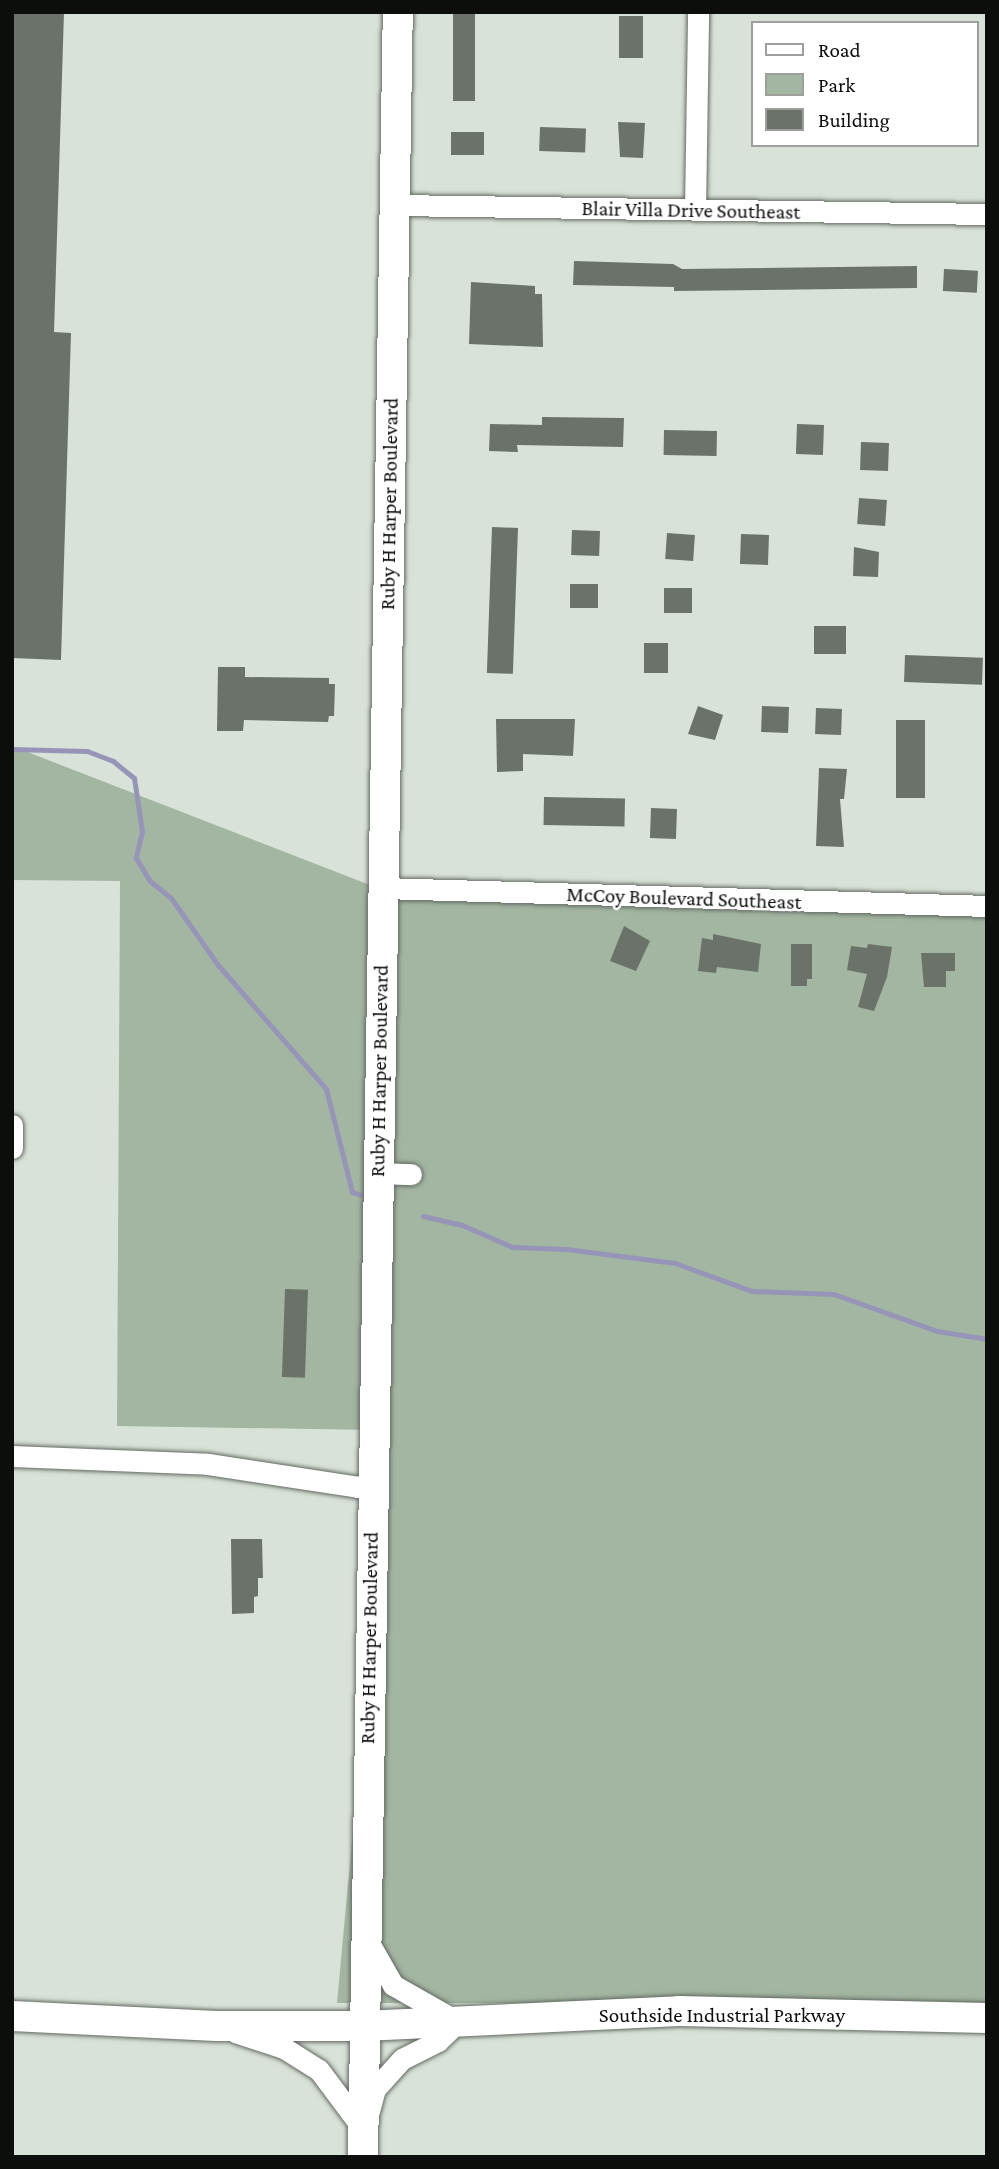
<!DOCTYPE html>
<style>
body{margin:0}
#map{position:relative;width:999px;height:2169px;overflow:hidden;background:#d9e2d9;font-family:"Crimson Pro",serif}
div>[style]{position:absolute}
.green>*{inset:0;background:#a3b6a2}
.stream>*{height:5px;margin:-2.5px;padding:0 2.5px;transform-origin:2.5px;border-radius:2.5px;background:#9695b8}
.building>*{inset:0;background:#6a7269;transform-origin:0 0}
.roads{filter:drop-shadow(0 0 2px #636a62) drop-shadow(0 0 2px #636a62)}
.street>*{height:21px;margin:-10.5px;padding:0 10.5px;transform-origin:10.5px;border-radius:10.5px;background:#fff}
.secondary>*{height:30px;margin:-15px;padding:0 15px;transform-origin:15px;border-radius:15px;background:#fff}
span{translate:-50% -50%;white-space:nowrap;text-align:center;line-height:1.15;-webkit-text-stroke:5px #fff;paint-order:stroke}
.street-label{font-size:21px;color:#0b0e0b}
.frame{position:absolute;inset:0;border:14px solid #0b0e0b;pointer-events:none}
.legend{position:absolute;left:751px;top:21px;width:228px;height:126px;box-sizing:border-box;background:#fff;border:2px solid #9d9f9d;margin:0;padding:9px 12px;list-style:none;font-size:21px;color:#0b0e0b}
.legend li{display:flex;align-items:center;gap:14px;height:35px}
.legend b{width:35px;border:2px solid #9d9f9d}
</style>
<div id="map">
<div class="green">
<div style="clip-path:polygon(12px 746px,375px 887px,987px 906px,987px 2003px,337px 2003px,369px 1656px,375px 1430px,117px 1426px,120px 881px,12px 880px)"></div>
</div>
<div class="stream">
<div style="left:12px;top:749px;width:75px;rotate:1.5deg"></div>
<div style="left:87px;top:751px;width:28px;rotate:21deg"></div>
<div style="left:113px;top:761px;width:27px;rotate:39deg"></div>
<div style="left:134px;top:778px;width:54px;rotate:81.4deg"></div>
<div style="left:142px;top:831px;width:28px;rotate:103deg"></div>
<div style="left:136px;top:858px;width:27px;rotate:59deg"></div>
<div style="left:150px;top:881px;width:27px;rotate:39deg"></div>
<div style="left:171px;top:898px;width:82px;rotate:55deg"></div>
<div style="left:218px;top:965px;width:164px;rotate:48.9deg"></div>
<div style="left:326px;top:1089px;width:106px;rotate:75.8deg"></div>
<div style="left:352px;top:1192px;width:9px;rotate:18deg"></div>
<div style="left:423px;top:1216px;width:40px;rotate:13deg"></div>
<div style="left:462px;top:1225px;width:55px;rotate:23.7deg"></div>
<div style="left:512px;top:1247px;width:54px;rotate:2.1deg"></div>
<div style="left:566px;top:1249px;width:110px;rotate:7.3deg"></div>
<div style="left:675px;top:1263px;width:82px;rotate:20deg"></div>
<div style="left:752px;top:1291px;width:82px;rotate:2.1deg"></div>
<div style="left:834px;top:1294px;width:109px;rotate:19.8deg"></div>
<div style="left:937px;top:1331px;width:51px;rotate:9.1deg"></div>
</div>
<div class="building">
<div style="clip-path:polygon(12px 12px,64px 12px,54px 332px,71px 333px,61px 660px,12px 658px)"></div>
<div style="left:453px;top:12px;width:22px;height:89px"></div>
<div style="left:619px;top:16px;width:24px;height:42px"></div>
<div style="clip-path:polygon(618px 122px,645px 123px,643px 158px,620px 157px)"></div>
<div style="left:540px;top:127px;width:46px;height:24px;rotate:2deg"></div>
<div style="left:451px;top:132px;width:33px;height:23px"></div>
<div style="clip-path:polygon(574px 261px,673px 264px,682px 269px,917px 266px,917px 288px,674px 291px,674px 287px,573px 285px)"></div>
<div style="left:944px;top:269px;width:34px;height:22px;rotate:3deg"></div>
<div style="clip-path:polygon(471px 282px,535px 286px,535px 294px,542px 294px,543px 347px,469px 344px)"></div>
<div style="clip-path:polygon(542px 417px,624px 418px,623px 447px,517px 445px,518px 452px,489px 451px,490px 424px,542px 425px)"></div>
<div style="left:797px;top:424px;width:27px;height:30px;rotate:2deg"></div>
<div style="left:664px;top:430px;width:53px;height:25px;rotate:1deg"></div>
<div style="left:861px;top:442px;width:28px;height:28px;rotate:2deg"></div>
<div style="left:859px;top:498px;width:28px;height:26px;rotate:4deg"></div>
<div style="left:492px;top:527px;width:26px;height:146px;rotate:2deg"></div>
<div style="left:572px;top:530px;width:28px;height:25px;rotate:2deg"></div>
<div style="left:667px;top:533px;width:28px;height:26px;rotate:4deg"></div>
<div style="left:741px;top:534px;width:28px;height:30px;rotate:2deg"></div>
<div style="clip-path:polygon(854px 547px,879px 552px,878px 577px,853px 576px)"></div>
<div style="left:570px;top:584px;width:28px;height:24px"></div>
<div style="left:664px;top:588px;width:28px;height:25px"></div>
<div style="left:814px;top:626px;width:32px;height:28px"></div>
<div style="left:644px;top:643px;width:24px;height:30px"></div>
<div style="left:905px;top:655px;width:78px;height:27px;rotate:2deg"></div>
<div style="clip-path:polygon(218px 667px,245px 667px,245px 677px,329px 678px,329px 684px,335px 684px,334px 716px,329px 716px,328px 722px,244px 720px,243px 731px,217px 731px)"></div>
<div style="clip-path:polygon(698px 706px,723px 715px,715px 740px,688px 734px)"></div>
<div style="left:762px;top:706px;width:27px;height:26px;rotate:2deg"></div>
<div style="left:816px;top:708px;width:26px;height:26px;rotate:2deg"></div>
<div style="clip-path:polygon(496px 719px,575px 719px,573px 756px,523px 754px,523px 771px,497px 772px)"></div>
<div style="left:896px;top:720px;width:29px;height:78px"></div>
<div style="clip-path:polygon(819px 768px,847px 769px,844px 799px,840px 799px,844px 847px,816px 846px)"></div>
<div style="left:544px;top:797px;width:81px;height:28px;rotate:1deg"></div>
<div style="left:651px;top:808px;width:26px;height:30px;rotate:2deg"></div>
<div style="clip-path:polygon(624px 926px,650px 941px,636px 971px,610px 961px)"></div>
<div style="clip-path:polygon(713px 934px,761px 944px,758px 972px,717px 967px,716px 973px,698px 971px,702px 938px,713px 940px)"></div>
<div style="clip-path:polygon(791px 944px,812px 944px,812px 979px,807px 979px,807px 986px,791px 986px)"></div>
<div style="clip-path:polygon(868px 944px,892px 947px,887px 977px,874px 1011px,858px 1007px,867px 974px,847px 970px,851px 946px,867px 948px)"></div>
<div style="clip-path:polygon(921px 953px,955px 953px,955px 971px,946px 971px,946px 987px,924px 987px)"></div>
<div style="left:285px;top:1289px;width:23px;height:88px;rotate:2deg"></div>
<div style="clip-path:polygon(231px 1539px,262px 1539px,263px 1578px,258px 1578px,258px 1596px,254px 1597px,254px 1613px,232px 1614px)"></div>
</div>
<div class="roads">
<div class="street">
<div style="left:395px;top:205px;width:592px;rotate:0.87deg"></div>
<div style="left:695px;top:210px;width:198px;rotate:-89.1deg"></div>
<div style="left:382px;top:888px;width:605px;rotate:1.7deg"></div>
<div style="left:12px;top:1125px;width:23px;rotate:90deg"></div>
<div style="left:378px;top:1173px;width:33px;rotate:2deg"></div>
<div style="left:12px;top:1456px;width:196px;rotate:2.3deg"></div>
<div style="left:208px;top:1464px;width:152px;rotate:8.7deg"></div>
<div style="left:358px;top:1487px;width:14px;rotate:-17deg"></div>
<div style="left:235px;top:2032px;width:52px;rotate:18.1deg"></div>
<div style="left:284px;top:2048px;width:41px;rotate:32.2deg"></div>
<div style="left:319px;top:2070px;width:74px;rotate:53.3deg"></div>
<div style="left:369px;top:2111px;width:23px;rotate:-75deg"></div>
<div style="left:375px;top:2089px;width:40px;rotate:-48deg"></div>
<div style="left:402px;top:2059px;width:40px;rotate:-26.6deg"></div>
<div style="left:438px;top:2041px;width:28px;rotate:-44deg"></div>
<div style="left:458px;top:2022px;width:75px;rotate:-150.4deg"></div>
<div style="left:393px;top:1985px;width:48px;rotate:-119.7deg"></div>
</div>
<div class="secondary">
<div style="left:12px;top:2016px;width:204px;rotate:2.8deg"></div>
<div style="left:216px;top:2026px;width:147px"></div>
<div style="left:363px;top:2026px;width:316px;rotate:-2.7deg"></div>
<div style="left:679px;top:2011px;width:308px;rotate:1.3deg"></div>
<div style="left:363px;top:2157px;width:2145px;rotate:-89.07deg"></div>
</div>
</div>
<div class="street-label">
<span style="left:691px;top:210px;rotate:1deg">Blair Villa Drive Southeast</span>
<span style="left:389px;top:504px;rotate:-89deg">Ruby H Harper Boulevard</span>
<span style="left:684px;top:898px;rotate:2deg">McCoy Boulevard Southeast</span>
<span style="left:379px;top:1071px;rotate:-89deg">Ruby H Harper Boulevard</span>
<span style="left:369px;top:1638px;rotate:-89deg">Ruby H Harper Boulevard</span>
<span style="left:722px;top:2015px">Southside Industrial Parkway</span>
</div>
<div class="frame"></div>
<ul class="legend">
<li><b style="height:9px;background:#fff"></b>Road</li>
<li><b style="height:19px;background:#a3b6a2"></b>Park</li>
<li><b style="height:19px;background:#6a7269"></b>Building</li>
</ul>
</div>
